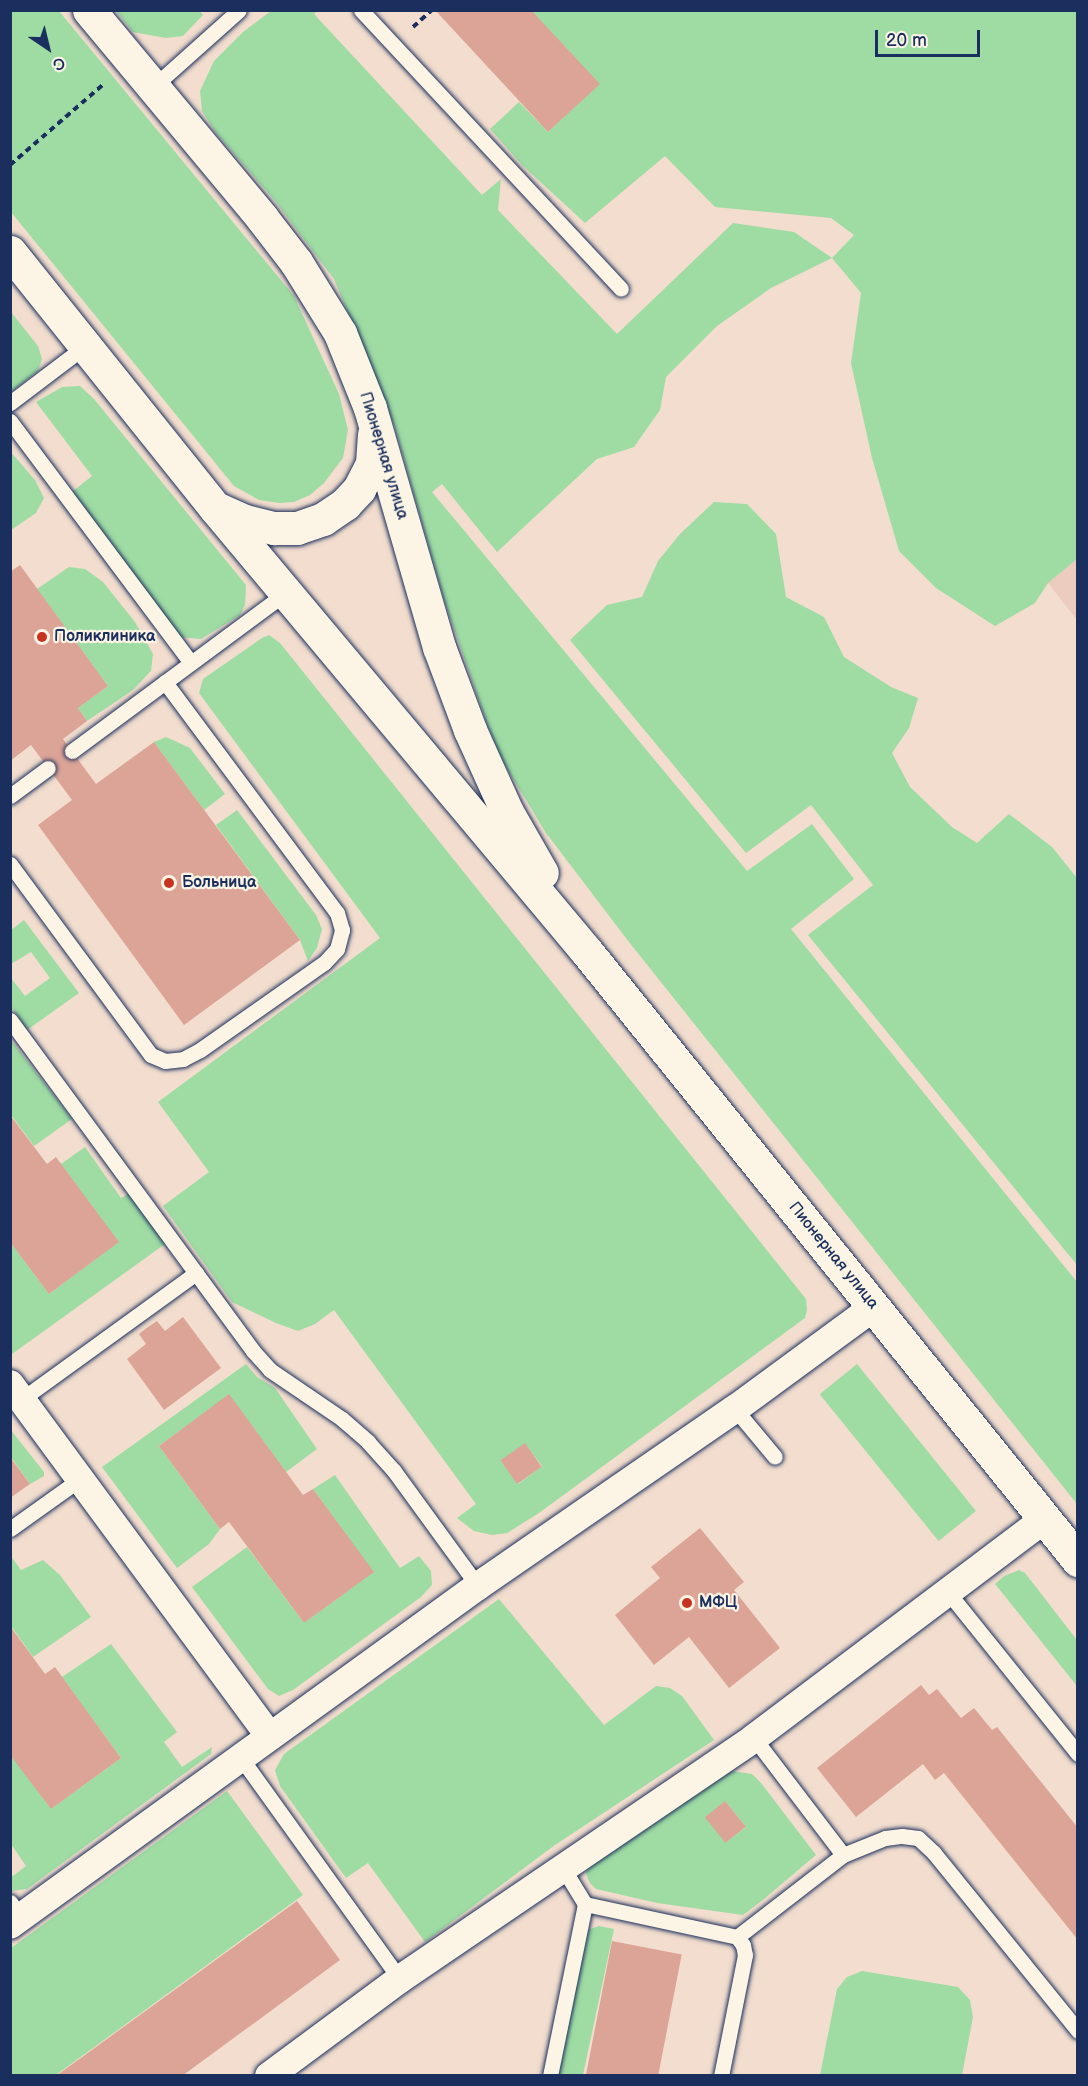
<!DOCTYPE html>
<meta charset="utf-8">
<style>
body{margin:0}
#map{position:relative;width:1088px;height:2086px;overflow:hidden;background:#f2ddce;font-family:"Balsamiq Sans",sans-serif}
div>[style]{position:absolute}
.built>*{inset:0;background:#ebccbe}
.green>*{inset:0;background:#9fdca4;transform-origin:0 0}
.building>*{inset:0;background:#dca497;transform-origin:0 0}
.path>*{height:4px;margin-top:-2px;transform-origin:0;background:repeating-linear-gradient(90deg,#1b2f5e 0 6px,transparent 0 10.5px)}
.roads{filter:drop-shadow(0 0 2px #1b2f5e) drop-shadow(0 0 2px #1b2f5e)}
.service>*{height:15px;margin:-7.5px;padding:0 7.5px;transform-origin:7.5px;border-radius:7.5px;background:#fcf5e5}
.minor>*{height:28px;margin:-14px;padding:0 14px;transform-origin:14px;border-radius:14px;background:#fcf5e5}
.tertiary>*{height:33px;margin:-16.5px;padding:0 16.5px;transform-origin:16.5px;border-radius:16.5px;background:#fcf5e5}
.dots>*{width:16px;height:16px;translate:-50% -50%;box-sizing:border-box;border:3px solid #fcf5e5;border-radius:50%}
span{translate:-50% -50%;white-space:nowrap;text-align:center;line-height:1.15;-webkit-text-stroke:4.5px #fcf5e5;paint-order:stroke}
.street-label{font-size:16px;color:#1b2f5e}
.poi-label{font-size:16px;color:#1b2f5e;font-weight:700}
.left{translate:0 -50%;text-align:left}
.frame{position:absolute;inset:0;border:12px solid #1b2f5e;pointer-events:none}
.north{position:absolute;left:18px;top:18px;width:60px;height:60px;-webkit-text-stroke:4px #fcf5e5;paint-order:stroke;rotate:145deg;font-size:16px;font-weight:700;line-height:24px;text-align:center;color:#1b2f5e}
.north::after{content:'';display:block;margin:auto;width:21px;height:27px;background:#1b2f5e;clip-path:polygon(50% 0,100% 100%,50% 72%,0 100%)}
.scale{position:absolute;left:875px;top:30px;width:105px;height:27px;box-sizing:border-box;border:3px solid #1b2f5e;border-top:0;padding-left:8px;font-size:18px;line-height:21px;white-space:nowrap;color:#1b2f5e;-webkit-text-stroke:4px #fcf5e5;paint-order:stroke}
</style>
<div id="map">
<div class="built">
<div style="clip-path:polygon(1077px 559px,1077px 620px,1048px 583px)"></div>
</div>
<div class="green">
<div style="clip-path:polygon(199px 10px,203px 15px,183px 36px,166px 38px,133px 32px,116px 11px)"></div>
<div style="clip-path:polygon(10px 11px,59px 11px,294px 296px,339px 394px,348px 430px,343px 458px,324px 483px,310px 495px,294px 502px,279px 503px,259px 500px,234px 486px,11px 212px)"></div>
<div style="clip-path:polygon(271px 11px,317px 11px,314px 14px,482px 195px,501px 179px,498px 210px,617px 334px,733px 223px,794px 232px,832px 258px,854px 235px,831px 218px,715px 207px,665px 156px,585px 223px,522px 165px,490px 129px,519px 102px,548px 132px,599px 84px,531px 11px,1077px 11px,1077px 559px,1048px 583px,1035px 603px,995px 626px,936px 588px,899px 551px,872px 458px,851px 363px,861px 293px,832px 258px,771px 288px,717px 326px,666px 377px,660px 410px,634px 447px,597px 459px,497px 552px,442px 484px,432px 492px,747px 871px,812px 824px,854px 879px,791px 929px,1077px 1282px,1077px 1504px,629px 942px,546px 833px,497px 752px,444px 600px,395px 427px,334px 279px,275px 201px,216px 133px,202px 111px,200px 91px,214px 61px,243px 32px)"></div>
<div style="clip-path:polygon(11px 312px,38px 346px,42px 359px,38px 371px,11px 392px)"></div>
<div style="clip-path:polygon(80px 386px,94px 399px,246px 585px,245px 605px,240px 615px,201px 639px,179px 637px,72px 492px,92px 476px,36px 402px,62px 387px)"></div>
<div style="clip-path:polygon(10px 451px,35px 480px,44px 498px,36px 513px,11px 530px)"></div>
<div style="clip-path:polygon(714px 502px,747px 504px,776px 534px,786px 597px,824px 617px,844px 657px,891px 687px,918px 698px,909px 728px,892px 753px,910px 787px,952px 827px,977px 843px,1009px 814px,1052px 847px,1077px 878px,1077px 1265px,808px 935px,873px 885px,811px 805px,746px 853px,570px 640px,607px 605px,642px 597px,658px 561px,680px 534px)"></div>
<div style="clip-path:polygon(69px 567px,85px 569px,103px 582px,135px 622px,153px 654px,151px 671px,133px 690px,87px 721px,78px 708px,108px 686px,37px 589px)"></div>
<div style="clip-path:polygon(evenodd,269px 635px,280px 643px,806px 1299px,807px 1310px,805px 1318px,539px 1513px,507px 1533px,492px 1535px,474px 1531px,457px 1518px,476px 1504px,334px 1310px,315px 1324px,298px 1331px,276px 1323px,232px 1302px,163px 1206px,209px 1172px,158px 1102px,380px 938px,199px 693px,203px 679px,262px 638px,269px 635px,525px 1444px,542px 1466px,518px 1484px,501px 1461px,525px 1444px)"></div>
<div style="clip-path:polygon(166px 737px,190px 748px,225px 794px,204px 810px,154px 742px)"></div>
<div style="clip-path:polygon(237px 810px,316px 915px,322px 929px,317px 948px,308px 961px,300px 940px,216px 825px)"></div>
<div style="clip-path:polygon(24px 920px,79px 993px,27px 1030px,11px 1007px,11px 978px,25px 996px,50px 978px,31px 952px,11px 964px,11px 930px)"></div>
<div style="clip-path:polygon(11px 1040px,72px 1119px,34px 1146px,11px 1115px)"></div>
<div style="clip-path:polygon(85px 1147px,121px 1198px,130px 1193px,165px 1244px,12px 1354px,10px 1242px,49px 1294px,118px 1242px,61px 1164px)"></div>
<div style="clip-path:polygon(246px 1364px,257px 1377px,275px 1388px,317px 1449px,286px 1472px,229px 1395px,159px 1446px,220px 1529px,209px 1544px,177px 1568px,102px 1467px)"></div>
<div style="left:857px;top:1364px;width:189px;height:48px;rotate:51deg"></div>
<div style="clip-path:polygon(10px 1429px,44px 1472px,44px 1476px,30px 1484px,11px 1457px)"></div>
<div style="clip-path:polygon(335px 1475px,400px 1568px,419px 1556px,431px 1571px,432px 1585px,421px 1597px,293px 1690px,279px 1696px,268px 1689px,192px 1587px,247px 1547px,304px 1623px,373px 1572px,313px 1489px)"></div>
<div style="clip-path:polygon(10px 1555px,21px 1570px,43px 1560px,60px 1575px,91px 1617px,33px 1657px,11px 1626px)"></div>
<div style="clip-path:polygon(1019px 1570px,1025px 1573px,1077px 1640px,1077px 1686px,995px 1584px,1004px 1576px)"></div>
<div style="clip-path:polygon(499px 1599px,604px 1725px,656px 1686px,670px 1688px,682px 1696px,714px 1740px,555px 1845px,425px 1942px,368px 1863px,346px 1878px,280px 1786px,275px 1770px,284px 1754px)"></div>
<div style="clip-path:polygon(111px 1644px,177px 1732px,164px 1742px,182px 1767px,212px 1747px,211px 1754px,27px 1889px,11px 1891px,10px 1878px,26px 1866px,11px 1844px,11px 1755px,51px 1809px,121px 1758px,62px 1677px)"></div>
<div style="clip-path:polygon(evenodd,731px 1771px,752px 1774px,761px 1783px,816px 1855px,764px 1899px,743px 1915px,657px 1903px,596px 1889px,589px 1882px,586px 1873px,589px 1866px,731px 1771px,725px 1801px,746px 1827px,725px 1843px,725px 1801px)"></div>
<div style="clip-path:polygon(227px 1791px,303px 1895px,56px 2075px,11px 2075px,11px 1948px)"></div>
<div style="clip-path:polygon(599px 1926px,614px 1929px,583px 2075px,556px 2076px,584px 1935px,590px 1929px)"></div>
<div style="clip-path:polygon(862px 1971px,958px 1987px,970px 2000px,973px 2017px,962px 2075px,820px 2075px,837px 1989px,847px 1977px)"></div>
</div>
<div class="building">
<div style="clip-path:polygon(435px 10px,531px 10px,600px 84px,548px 132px)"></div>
<div style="clip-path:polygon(20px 565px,108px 686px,78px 708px,87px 721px,63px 739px,96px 784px,154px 742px,300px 940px,184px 1025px,38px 825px,72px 800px,31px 745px,10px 761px,10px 572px)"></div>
<div style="clip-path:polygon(10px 1115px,47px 1164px,56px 1157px,119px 1242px,49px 1294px,10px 1242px)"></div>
<div style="clip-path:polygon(183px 1317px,221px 1368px,164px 1410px,127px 1359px,146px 1344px,139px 1334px,148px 1327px,157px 1321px,165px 1331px)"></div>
<div style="clip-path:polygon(229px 1394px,303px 1495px,313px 1489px,374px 1572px,304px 1623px,229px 1522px,220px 1529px,159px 1446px)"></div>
<div style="left:525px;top:1443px;width:29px;height:30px;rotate:55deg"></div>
<div style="clip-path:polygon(10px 1457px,30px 1484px,10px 1498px)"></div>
<div style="clip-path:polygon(700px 1528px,744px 1582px,734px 1590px,780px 1648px,729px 1688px,689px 1637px,654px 1665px,615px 1615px,660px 1578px,651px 1567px)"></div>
<div style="clip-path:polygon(10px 1626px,45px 1674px,55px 1667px,121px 1758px,51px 1809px,10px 1755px)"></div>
<div style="clip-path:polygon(921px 1685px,929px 1695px,937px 1689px,961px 1718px,974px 1708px,992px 1730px,997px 1727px,1078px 1828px,1078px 1940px,944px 1773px,935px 1780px,923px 1764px,856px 1817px,817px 1768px)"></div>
<div style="left:725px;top:1801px;width:33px;height:26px;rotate:51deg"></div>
<div style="clip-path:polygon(297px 1901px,340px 1960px,182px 2076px,56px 2076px)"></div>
<div style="left:612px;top:1941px;width:71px;height:138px;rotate:11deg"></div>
</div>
<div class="path">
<div style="left:413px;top:27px;width:25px;rotate:-42deg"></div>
<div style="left:10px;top:165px;width:125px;rotate:-40.8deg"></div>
</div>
<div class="roads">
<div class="service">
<div style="left:361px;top:10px;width:381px;rotate:47deg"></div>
<div style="left:153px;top:87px;width:115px;rotate:-41.8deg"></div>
<div style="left:10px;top:403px;width:94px;rotate:-37.2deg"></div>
<div style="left:10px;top:421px;width:302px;rotate:53.2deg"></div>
<div style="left:72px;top:751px;width:267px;rotate:-36.5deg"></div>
<div style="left:10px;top:796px;width:47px;rotate:-36.4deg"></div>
<div style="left:10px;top:864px;width:237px;rotate:53.6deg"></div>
<div style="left:151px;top:1055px;width:15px;rotate:23deg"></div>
<div style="left:165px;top:1061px;width:18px;rotate:-6deg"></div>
<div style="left:183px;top:1059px;width:19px;rotate:-28deg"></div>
<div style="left:200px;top:1050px;width:151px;rotate:-35.1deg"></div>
<div style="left:324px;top:963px;width:19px;rotate:-47deg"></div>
<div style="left:337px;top:949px;width:20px;rotate:-75deg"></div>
<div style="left:342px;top:930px;width:18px;rotate:-106deg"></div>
<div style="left:337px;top:913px;width:288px;rotate:-126.7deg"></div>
<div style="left:10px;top:1020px;width:411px;rotate:53.7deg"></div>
<div style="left:253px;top:1351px;width:25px;rotate:48deg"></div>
<div style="left:270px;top:1370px;width:87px;rotate:34.2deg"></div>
<div style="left:342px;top:1419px;width:35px;rotate:41deg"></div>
<div style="left:368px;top:1442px;width:39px;rotate:48deg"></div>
<div style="left:394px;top:1471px;width:142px;rotate:53.9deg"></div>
<div style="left:22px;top:1399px;width:215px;rotate:-35.9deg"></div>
<div style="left:735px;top:1409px;width:62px;rotate:50.2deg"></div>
<div style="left:10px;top:1529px;width:86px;rotate:-35.5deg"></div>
<div style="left:947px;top:1591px;width:209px;rotate:51.2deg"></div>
<div style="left:754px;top:1738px;width:147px;rotate:52.7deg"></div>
<div style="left:241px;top:1758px;width:272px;rotate:54.3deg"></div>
<div style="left:563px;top:1868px;width:42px;rotate:58.6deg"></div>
<div style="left:585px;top:1904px;width:156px;rotate:12.2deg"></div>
<div style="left:737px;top:1937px;width:10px;rotate:53deg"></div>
<div style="left:743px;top:1945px;width:10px;rotate:79deg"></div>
<div style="left:745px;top:1955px;width:123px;rotate:101.2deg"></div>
<div style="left:10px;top:1902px;width:19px;rotate:54deg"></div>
<div style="left:737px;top:1937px;width:134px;rotate:-37.7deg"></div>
<div style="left:843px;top:1855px;width:45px;rotate:-22deg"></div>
<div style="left:885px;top:1838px;width:17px;rotate:-7deg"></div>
<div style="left:902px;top:1836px;width:16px;rotate:7deg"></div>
<div style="left:918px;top:1838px;width:22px;rotate:43deg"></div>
<div style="left:934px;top:1853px;width:229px;rotate:51deg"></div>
<div style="left:550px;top:2076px;width:176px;rotate:-78.5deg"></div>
</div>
<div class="minor">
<div style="left:10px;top:1384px;width:438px;rotate:53.6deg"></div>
<div style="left:10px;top:1925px;width:578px;rotate:-35.92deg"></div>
<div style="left:478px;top:1586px;width:312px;rotate:-34.6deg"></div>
<div style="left:735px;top:1409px;width:172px;rotate:-36.3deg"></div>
<div style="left:269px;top:2076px;width:163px;rotate:-36.5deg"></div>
<div style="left:400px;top:1979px;width:428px;rotate:-34.2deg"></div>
<div style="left:754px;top:1738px;width:364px;rotate:-37deg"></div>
</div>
<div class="tertiary">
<div style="left:89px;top:10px;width:271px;rotate:50.2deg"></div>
<div style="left:262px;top:218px;width:56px;rotate:52.3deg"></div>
<div style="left:296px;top:262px;width:84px;rotate:58.2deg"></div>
<div style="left:340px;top:333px;width:81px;rotate:68.2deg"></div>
<div style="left:370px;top:408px;width:249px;rotate:73.9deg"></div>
<div style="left:439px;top:647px;width:89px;rotate:69.5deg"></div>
<div style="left:470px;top:730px;width:90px;rotate:65.7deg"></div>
<div style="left:507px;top:812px;width:70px;rotate:60.2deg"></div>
<div style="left:10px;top:252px;width:328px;rotate:51.3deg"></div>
<div style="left:215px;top:508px;width:579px;rotate:50.04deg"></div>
<div style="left:587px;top:952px;width:782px;rotate:51.08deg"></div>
<div style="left:218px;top:509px;width:30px;rotate:24deg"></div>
<div style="left:245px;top:521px;width:30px;rotate:14deg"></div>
<div style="left:274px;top:528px;width:23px"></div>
<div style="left:297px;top:528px;width:28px;rotate:-19deg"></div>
<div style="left:323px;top:519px;width:27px;rotate:-34deg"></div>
<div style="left:345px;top:504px;width:21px;rotate:-47deg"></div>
<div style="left:359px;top:489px;width:29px;rotate:-63deg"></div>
<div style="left:372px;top:463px;width:29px;rotate:-86deg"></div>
</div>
</div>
<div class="dots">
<div style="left:42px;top:637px;background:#c8321e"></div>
<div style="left:169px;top:883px;background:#c8321e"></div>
<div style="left:687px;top:1603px;background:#c8321e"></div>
</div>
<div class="street-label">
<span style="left:383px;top:456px;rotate:73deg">Пионерная улица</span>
<span style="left:833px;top:1256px;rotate:51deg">Пионерная улица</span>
</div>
<div class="poi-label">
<span class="left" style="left:54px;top:637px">Поликлиника</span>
<span class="left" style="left:182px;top:883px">Больница</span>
<span class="left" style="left:699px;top:1603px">МФЦ</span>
</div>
<div class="frame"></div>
<div class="north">С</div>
<div class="scale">20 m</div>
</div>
